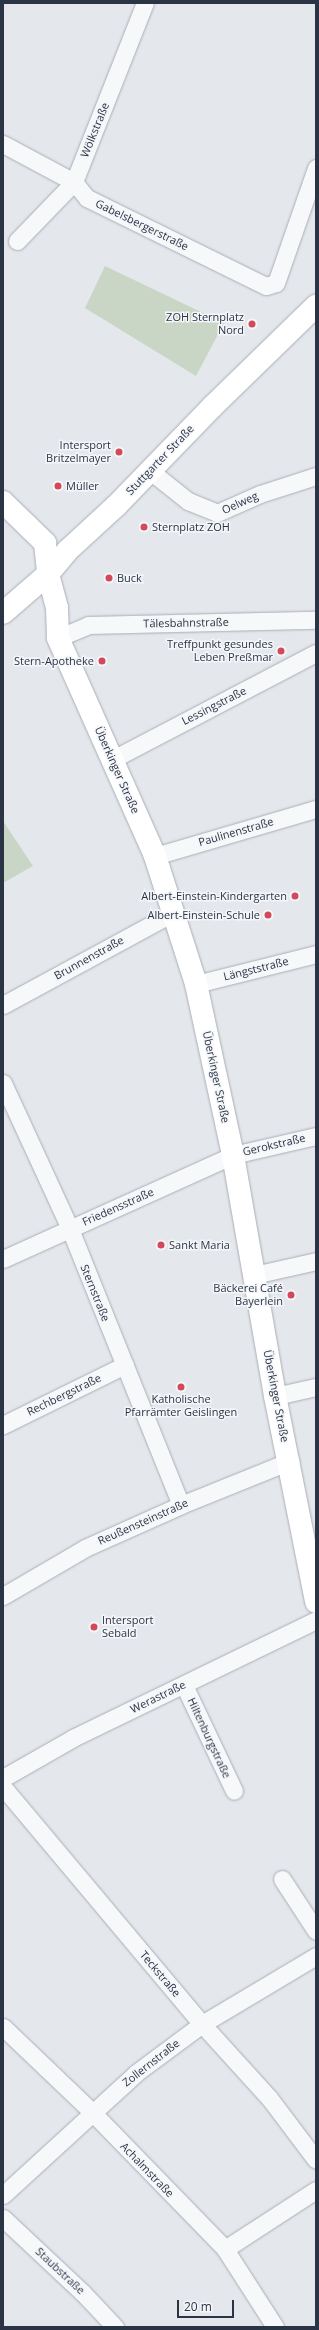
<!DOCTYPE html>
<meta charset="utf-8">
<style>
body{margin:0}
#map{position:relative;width:319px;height:2330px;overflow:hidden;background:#e4e7ec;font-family:"Open Sans",sans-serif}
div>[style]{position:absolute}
.green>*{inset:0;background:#c9d6c5}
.roads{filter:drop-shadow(0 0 1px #a9aeb7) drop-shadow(0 0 1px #a9aeb7)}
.street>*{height:17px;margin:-8.5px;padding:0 8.5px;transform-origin:8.5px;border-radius:8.5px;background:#f7f8fa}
.secondary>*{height:22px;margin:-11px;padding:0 11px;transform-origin:11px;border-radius:11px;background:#fff}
.primary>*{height:22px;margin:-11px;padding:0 11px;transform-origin:11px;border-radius:11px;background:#fff}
.dots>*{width:11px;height:11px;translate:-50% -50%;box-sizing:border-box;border:2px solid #f4f6f9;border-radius:50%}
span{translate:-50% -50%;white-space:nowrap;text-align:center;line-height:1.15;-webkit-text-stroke:3px #f4f6f9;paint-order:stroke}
.street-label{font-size:11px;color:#2b3445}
.poi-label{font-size:11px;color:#2b3445}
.right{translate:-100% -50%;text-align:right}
.left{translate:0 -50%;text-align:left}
.frame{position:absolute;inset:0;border:4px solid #2b3445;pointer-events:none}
.scale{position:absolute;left:177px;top:2300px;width:57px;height:18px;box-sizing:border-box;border:2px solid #2b3445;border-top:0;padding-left:5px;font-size:12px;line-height:14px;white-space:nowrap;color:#2b3445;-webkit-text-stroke:3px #f4f6f9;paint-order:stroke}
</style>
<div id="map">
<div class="green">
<div style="clip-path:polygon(105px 266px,224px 323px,196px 376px,85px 308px)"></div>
<div style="clip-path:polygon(3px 821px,33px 866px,3px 883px)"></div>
</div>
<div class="roads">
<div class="street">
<div style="left:3px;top:144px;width:81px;rotate:28.2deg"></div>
<div style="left:74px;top:182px;width:21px;rotate:51deg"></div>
<div style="left:87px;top:198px;width:199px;rotate:26.2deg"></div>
<div style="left:266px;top:286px;width:10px;rotate:-17deg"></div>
<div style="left:276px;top:283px;width:122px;rotate:-70.8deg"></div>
<div style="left:17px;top:241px;width:82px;rotate:-46deg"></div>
<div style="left:74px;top:182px;width:193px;rotate:-68.4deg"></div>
<div style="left:149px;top:470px;width:50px;rotate:38.5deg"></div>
<div style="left:188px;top:501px;width:31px;rotate:22deg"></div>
<div style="left:217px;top:513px;width:47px;rotate:-23.8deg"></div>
<div style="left:260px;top:494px;width:59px;rotate:-17.8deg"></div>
<div style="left:58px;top:638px;width:33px;rotate:-23deg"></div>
<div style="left:88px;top:625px;width:228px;rotate:-1.3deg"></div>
<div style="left:113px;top:759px;width:229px;rotate:-27.6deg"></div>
<div style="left:155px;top:856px;width:168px;rotate:-16.3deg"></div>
<div style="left:196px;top:984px;width:124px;rotate:-14deg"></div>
<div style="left:3px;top:1005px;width:195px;rotate:-28.5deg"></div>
<div style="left:3px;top:1083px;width:161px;rotate:65.3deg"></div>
<div style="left:70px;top:1229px;width:297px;rotate:68.1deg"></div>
<div style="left:3px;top:1259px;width:252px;rotate:-24.3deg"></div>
<div style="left:233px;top:1155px;width:85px;rotate:-12.9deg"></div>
<div style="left:254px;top:1275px;width:64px;rotate:-12.7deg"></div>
<div style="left:275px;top:1396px;width:42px;rotate:-12.4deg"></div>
<div style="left:3px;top:1425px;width:136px;rotate:-26.2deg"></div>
<div style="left:3px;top:1596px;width:95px;rotate:-30.3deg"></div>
<div style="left:85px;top:1548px;width:105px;rotate:-24.1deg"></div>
<div style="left:181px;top:1505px;width:118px;rotate:-22deg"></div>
<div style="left:184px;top:1685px;width:117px;rotate:64.7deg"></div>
<div style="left:3px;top:1778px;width:81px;rotate:-29.7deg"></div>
<div style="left:73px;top:1738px;width:270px;rotate:-25.9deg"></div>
<div style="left:3px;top:1787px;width:309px;rotate:50deg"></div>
<div style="left:202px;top:2024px;width:101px;rotate:47.8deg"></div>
<div style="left:270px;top:2099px;width:76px;rotate:53deg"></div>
<div style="left:282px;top:1879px;width:62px;rotate:56.8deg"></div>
<div style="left:3px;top:2027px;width:123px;rotate:43.7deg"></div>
<div style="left:92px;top:2112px;width:191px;rotate:45.8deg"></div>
<div style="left:225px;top:2249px;width:93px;rotate:57.3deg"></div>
<div style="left:3px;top:2195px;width:180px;rotate:-42.5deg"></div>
<div style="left:136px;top:2073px;width:82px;rotate:-36.6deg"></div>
<div style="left:202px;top:2024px;width:133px;rotate:-30.8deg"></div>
<div style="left:3px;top:2218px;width:110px;rotate:43.2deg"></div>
<div style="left:83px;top:2293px;width:47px;rotate:46.7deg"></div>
<div style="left:225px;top:2249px;width:108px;rotate:-33deg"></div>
</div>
<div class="secondary">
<div style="left:3px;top:502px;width:59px;rotate:44.3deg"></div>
<div style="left:45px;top:543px;width:31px;rotate:84deg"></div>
</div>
<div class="primary">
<div style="left:48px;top:574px;width:35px;rotate:75deg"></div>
<div style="left:57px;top:608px;width:30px;rotate:88deg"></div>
<div style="left:58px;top:638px;width:239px;rotate:66deg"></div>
<div style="left:155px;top:856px;width:134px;rotate:72.2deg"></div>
<div style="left:196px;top:984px;width:175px;rotate:77.8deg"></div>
<div style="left:233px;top:1155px;width:245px;rotate:80.1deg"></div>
<div style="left:275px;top:1396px;width:210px;rotate:78.7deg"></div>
<div style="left:3px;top:613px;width:60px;rotate:-40.9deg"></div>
<div style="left:48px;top:574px;width:30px;rotate:-50deg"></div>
<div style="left:67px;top:551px;width:67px;rotate:-42.6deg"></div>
<div style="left:116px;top:506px;width:139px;rotate:-45.9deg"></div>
<div style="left:213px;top:406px;width:144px;rotate:-44.2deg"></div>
</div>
</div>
<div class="dots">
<div style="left:252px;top:324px;background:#d1495b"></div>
<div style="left:119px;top:452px;background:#d1495b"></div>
<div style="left:58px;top:486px;background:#d1495b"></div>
<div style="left:144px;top:527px;background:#d1495b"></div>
<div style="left:109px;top:578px;background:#d1495b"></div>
<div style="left:281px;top:651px;background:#d1495b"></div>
<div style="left:102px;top:661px;background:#d1495b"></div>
<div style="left:295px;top:896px;background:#d1495b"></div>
<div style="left:268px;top:915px;background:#d1495b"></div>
<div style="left:161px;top:1245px;background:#d1495b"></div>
<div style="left:291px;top:1295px;background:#d1495b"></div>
<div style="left:181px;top:1387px;background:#d1495b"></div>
<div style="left:94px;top:1627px;background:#d1495b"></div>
</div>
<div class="street-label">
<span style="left:95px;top:130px;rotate:-68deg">Wölkstraße</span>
<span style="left:142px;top:225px;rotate:26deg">Gabelsbergerstraße</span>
<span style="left:160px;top:460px;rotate:-46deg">Stuttgarter Straße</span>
<span style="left:240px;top:503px;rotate:-24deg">Oelweg</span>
<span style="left:186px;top:623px;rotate:-1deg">Tälesbahnstraße</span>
<span style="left:214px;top:706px;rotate:-27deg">Lessingstraße</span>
<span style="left:117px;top:770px;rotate:66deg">Überkinger Straße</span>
<span style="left:236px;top:832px;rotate:-16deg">Paulinenstraße</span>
<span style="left:89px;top:958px;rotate:-29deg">Brunnenstraße</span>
<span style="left:256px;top:969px;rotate:-14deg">Längststraße</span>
<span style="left:216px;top:1077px;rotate:78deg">Überkinger Straße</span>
<span style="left:274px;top:1145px;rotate:-13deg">Gerokstraße</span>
<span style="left:118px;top:1207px;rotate:-24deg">Friedensstraße</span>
<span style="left:95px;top:1293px;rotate:68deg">Sternstraße</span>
<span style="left:64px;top:1395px;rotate:-26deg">Rechbergstraße</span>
<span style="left:276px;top:1396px;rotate:79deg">Überkinger Straße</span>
<span style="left:143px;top:1522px;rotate:-24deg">Reußensteinstraße</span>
<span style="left:158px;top:1697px;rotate:-26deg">Werastraße</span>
<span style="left:209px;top:1738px;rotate:65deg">Hiltenburgstraße</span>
<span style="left:160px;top:1974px;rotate:50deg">Teckstraße</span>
<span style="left:151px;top:2063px;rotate:-38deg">Zollernstraße</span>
<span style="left:147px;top:2170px;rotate:46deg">Achalmstraße</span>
<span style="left:60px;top:2271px;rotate:43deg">Staubstraße</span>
</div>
<div class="poi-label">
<span class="right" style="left:244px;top:324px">ZOH Sternplatz<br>Nord</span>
<span class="right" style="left:111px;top:452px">Intersport<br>Britzelmayer</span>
<span class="left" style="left:66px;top:486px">Müller</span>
<span class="left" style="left:152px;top:527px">Sternplatz ZOH</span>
<span class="left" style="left:117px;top:578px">Buck</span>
<span class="right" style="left:273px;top:651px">Treffpunkt gesundes<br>Leben Preßmar</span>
<span class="right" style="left:94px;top:661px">Stern-Apotheke</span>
<span class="right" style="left:287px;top:896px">Albert-Einstein-Kindergarten</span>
<span class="right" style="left:260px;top:915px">Albert-Einstein-Schule</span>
<span class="left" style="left:169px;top:1245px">Sankt Maria</span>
<span class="right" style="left:283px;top:1295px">Bäckerei Café<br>Bayerlein</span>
<span style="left:181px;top:1406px">Katholische<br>Pfarrämter Geislingen</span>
<span class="left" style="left:102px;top:1627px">Intersport<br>Sebald</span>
</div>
<div class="frame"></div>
<div class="scale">20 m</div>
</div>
